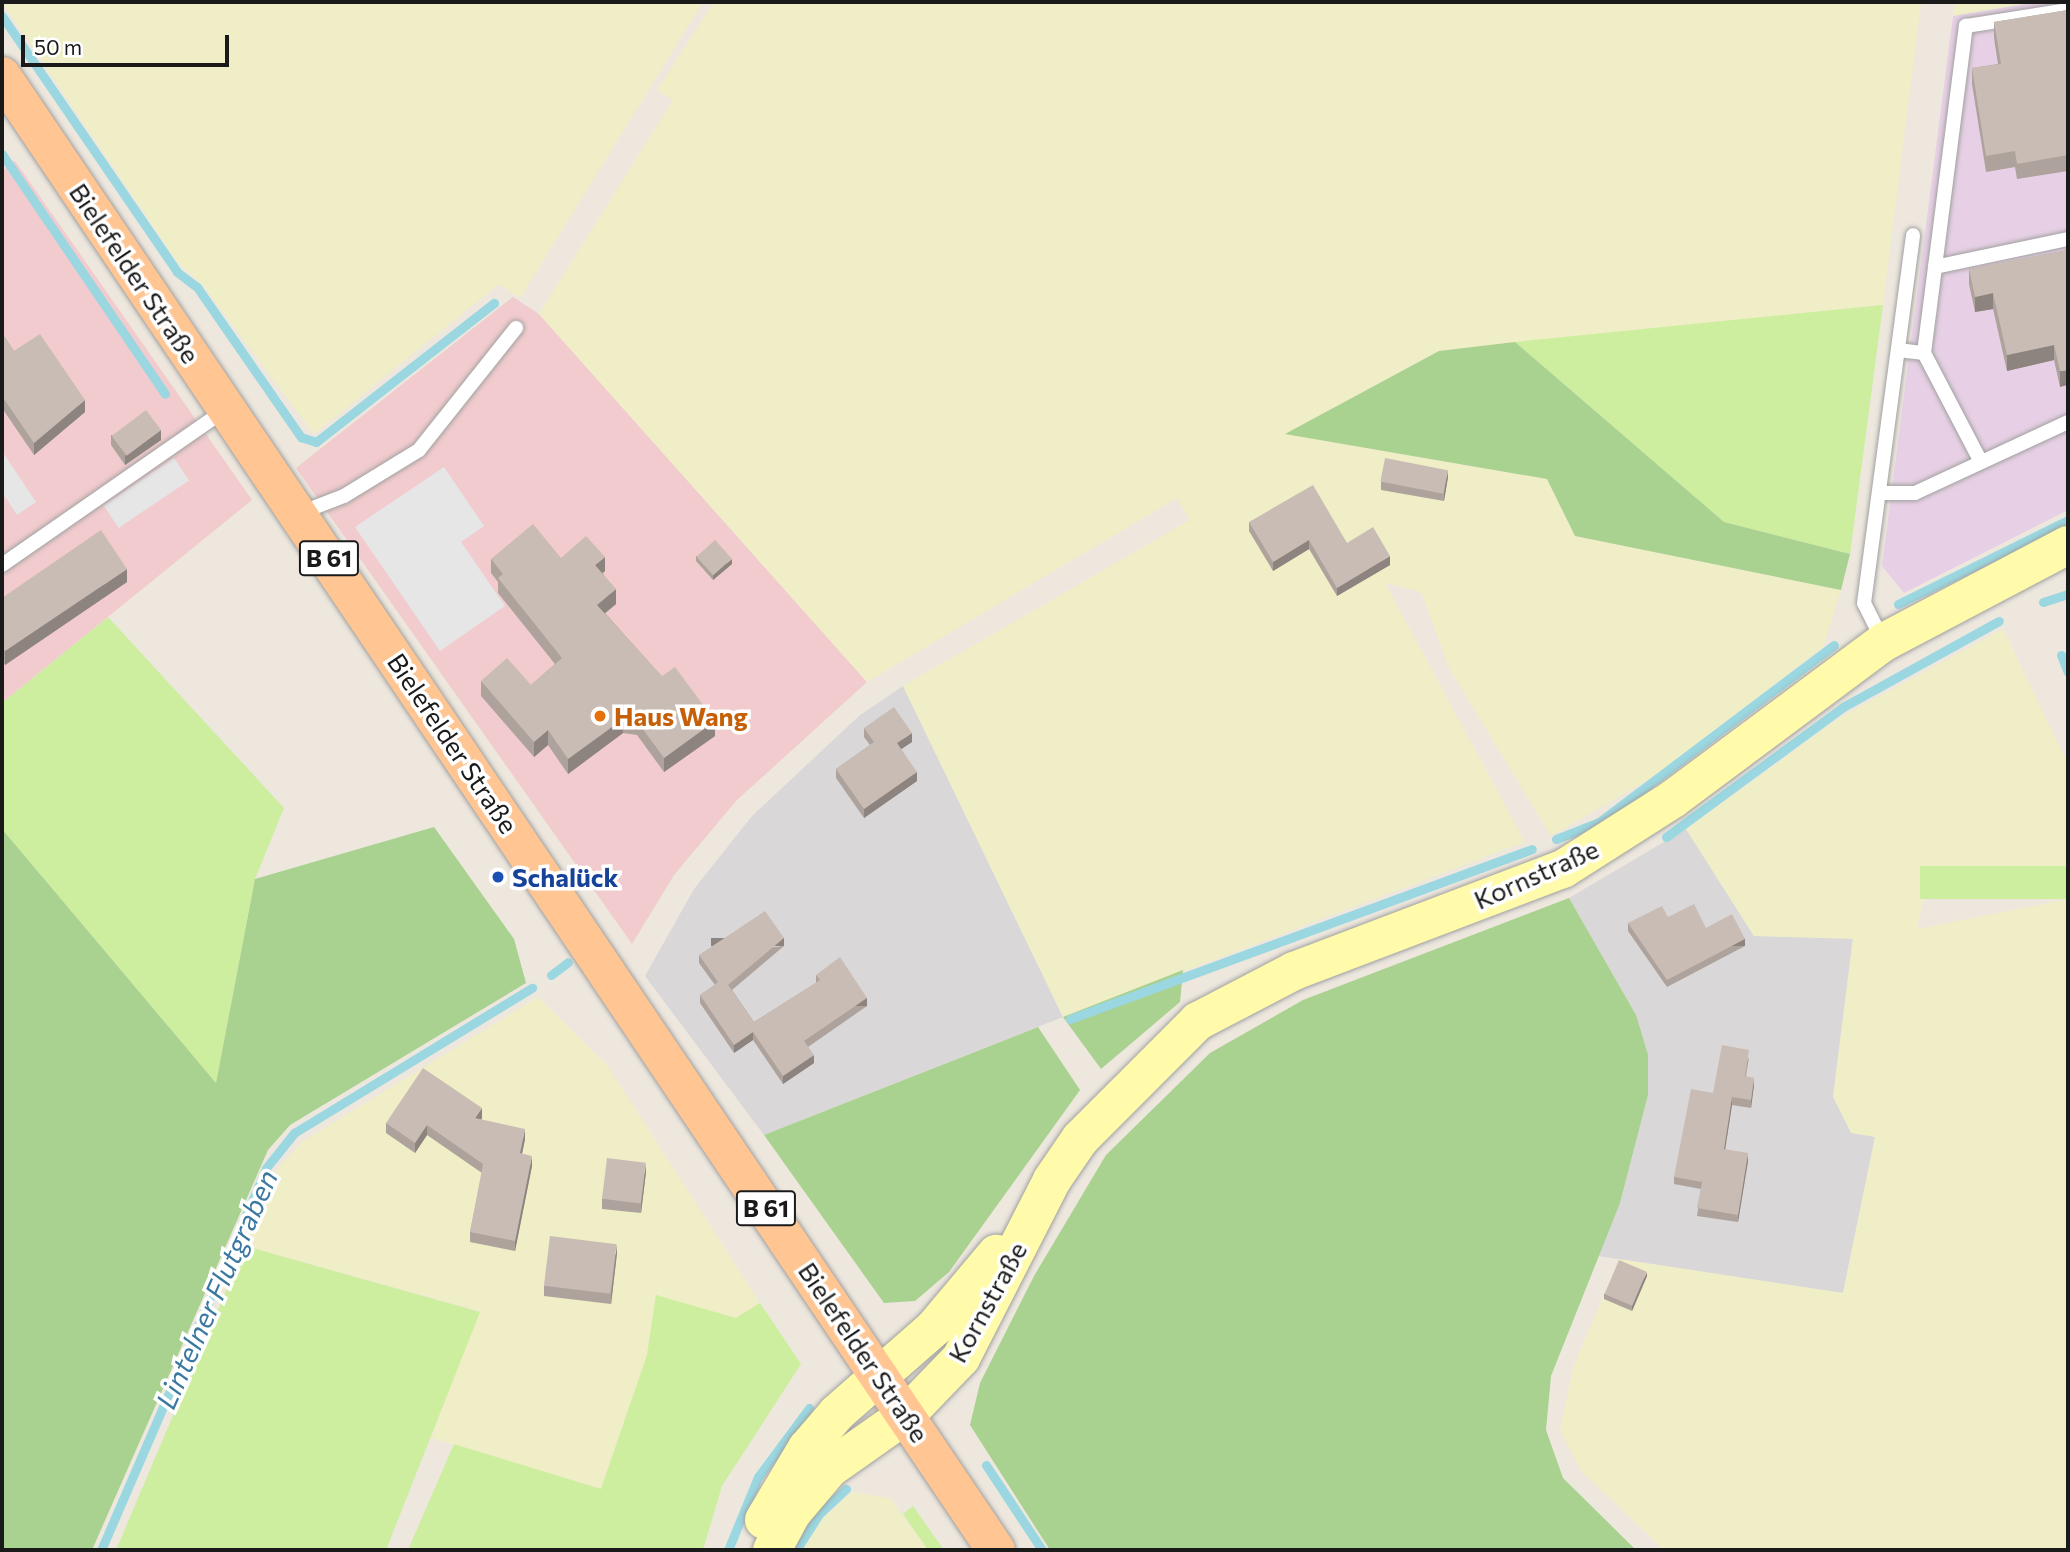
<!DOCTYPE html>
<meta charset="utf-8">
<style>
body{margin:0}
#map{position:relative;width:2070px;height:1552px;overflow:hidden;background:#ede7de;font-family:Commissioner,sans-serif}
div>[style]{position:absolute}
.residential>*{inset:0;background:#d9d7d7}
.commercial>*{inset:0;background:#f1cbcd}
.industrial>*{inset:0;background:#e7d0e5}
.farmland>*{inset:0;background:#efeec7}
.grass>*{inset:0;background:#cdee9e;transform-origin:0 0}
.forest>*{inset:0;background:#a9d18f}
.parking>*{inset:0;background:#e6e6e6;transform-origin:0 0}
.stream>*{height:9px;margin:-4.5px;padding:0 4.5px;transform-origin:4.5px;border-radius:4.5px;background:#9ad7e0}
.roads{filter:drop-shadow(0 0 2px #a1a1a1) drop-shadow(0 0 2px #a1a1a1)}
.lane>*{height:14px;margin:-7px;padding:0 7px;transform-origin:7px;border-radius:7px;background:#fff}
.secondary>*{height:38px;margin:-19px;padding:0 19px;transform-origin:19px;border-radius:19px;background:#fffbab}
.primary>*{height:38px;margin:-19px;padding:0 19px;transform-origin:19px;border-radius:19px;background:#ffc592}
.wall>*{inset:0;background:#ada29c}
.shaded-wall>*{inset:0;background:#8d847f;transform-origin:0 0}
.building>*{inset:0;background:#c9bcb5;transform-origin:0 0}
.dots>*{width:19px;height:19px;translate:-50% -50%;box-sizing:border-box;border:4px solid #fff;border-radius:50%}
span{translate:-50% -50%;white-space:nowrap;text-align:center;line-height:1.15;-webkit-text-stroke:7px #fff;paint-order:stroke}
.shield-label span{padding:2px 5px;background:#fff;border:2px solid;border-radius:5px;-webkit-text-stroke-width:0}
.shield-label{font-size:24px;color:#1a1a1a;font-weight:700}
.street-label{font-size:26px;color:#1a1a1a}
.food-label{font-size:26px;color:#c56008;font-weight:700}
.left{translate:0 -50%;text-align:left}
.transit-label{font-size:26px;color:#164399;font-weight:700}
.water-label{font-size:28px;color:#3b78a1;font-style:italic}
.frame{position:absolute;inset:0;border:4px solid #1a1a1a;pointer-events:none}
.scale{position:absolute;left:21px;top:35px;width:208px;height:32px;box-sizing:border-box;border:4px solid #1a1a1a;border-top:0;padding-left:9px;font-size:21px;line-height:24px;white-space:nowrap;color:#1a1a1a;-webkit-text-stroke:5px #fff;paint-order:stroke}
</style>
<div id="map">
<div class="residential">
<div style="clip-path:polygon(903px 686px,1063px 1017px,764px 1135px,645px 976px,694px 889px,752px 816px,860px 715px)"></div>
<div style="clip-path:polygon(1686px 829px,1754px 936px,1853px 938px,1833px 1097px,1875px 1137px,1843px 1293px,1598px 1256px,1620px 1203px,1648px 1095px,1636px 1015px,1569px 898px)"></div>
</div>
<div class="commercial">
<div style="clip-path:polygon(15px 161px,252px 500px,2px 703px,2px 171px)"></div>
<div style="clip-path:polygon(513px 297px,539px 314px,867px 682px,736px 801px,674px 875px,632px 944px,296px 468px)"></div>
</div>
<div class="industrial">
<div style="clip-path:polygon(2035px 2px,2068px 2px,2068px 510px,1904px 593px,1882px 566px,1953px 16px)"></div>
</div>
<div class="farmland">
<div style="clip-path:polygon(2px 2px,703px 2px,520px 298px,499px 284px,314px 434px,202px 284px,178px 263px)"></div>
<div style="clip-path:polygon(714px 2px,1921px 2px,1883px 305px,1439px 351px,1286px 434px,1547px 479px,1575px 536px,1841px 590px,1823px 647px,1655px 776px,1551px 836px,1449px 668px,1421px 592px,1385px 583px,1525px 842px,1063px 1017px,903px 686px,1190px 520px,1177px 498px,867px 682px,539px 314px,673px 100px,657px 90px)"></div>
<div style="clip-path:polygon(1955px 2px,2035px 2px,1953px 16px)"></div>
<div style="clip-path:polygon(2003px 629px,2068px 764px,2068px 866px,1924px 896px,1917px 929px,2068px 899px,2068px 1550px,1664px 1550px,1581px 1471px,1560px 1430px,1573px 1368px,1619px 1259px,1843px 1293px,1875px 1137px,1851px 1133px,1833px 1097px,1853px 939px,1754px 936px,1686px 829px,1838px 719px)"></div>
<div style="clip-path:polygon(538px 997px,607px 1065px,760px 1303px,736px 1318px,656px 1296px,647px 1355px,601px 1489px,431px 1438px,479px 1311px,245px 1246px,278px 1168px,303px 1141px)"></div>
<div style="clip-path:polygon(852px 1492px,890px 1498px,928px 1550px,803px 1550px,823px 1518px)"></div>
</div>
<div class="grass">
<div style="clip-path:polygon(1883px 305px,1850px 554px,1724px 522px,1515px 342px)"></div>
<div style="clip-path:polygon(108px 617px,284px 808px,255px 879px,216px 1083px,2px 829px,2px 703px)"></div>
<div style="left:2068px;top:866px;width:33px;height:148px;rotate:90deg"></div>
<div style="clip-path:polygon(245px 1246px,480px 1312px,386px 1550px,116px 1550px)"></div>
<div style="clip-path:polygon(656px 1295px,736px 1318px,760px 1303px,801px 1364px,722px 1486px,703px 1550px,408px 1550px,454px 1444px,601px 1489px,647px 1355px)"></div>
<div style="clip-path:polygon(913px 1506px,944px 1550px,928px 1550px,903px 1514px)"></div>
</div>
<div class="forest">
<div style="clip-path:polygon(1515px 342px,1724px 522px,1850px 554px,1841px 590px,1575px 536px,1547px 479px,1285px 434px,1439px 351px)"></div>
<div style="clip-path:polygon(434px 827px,514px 939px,526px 983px,290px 1125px,268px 1150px,92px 1550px,2px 1550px,2px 829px,216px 1083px,255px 879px)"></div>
<div style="clip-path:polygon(1569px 898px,1636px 1015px,1648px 1055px,1648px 1095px,1620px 1203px,1551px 1376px,1546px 1430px,1563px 1478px,1636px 1550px,1050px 1550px,970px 1425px,980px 1383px,1034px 1276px,1106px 1155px,1210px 1053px,1303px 1000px)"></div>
<div style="clip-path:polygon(1183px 970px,1180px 1002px,1101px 1069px,1063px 1017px)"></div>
<div style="clip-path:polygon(1038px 1027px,1080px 1090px,949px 1272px,915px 1301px,884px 1303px,764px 1135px)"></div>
</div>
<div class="parking">
<div style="clip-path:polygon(2px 451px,36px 502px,17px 515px,2px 492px)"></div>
<div style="left:174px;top:458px;width:27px;height:85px;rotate:56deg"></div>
<div style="clip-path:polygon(444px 467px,484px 526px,461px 542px,505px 606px,440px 651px,355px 527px)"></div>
</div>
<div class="stream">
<div style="left:2px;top:16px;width:310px;rotate:55.6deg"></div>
<div style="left:177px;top:272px;width:25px;rotate:37deg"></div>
<div style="left:197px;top:287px;width:183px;rotate:55.3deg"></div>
<div style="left:301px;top:437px;width:16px;rotate:18deg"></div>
<div style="left:316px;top:442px;width:226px;rotate:-38deg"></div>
<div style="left:2px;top:154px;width:290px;rotate:55.8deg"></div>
<div style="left:2043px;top:602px;width:26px;rotate:-18deg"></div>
<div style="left:1898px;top:604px;width:190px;rotate:-26.3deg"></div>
<div style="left:2061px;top:655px;width:18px;rotate:68deg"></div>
<div style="left:1666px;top:837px;width:220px;rotate:-36.3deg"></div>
<div style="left:1843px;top:707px;width:178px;rotate:-28.9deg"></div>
<div style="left:1556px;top:839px;width:46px;rotate:-21.6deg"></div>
<div style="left:1599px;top:822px;width:294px;rotate:-37deg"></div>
<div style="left:551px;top:975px;width:21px;rotate:-37deg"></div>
<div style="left:1070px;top:1019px;width:492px;rotate:-20.2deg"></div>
<div style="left:986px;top:1465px;width:102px;rotate:56.6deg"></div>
<div style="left:101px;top:1550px;width:416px;rotate:-66.6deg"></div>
<div style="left:266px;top:1168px;width:45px;rotate:-51.3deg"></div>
<div style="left:294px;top:1133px;width:279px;rotate:-31.4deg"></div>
<div style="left:728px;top:1550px;width:79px;rotate:-67.7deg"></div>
<div style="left:758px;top:1477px;width:86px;rotate:-53.5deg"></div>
<div style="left:796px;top:1550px;width:43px;rotate:-57.4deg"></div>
<div style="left:819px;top:1514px;width:37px;rotate:-43deg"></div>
</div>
<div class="roads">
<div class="lane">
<div style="left:1935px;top:267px;width:136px;rotate:-11.9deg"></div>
<div style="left:1898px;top:350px;width:26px;rotate:7deg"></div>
<div style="left:1924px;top:353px;width:123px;rotate:62.4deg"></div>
<div style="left:1924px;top:353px;width:330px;rotate:-82.7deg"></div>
<div style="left:1966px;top:26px;width:103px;rotate:-8.9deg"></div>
<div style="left:1879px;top:493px;width:36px"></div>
<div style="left:1915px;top:493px;width:169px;rotate:-24.9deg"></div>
<div style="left:300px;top:513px;width:47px;rotate:-21.1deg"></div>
<div style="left:344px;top:496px;width:88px;rotate:-31.5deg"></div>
<div style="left:419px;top:450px;width:156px;rotate:-51.5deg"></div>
<div style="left:2px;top:565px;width:272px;rotate:-34.8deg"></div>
<div style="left:1883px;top:641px;width:42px;rotate:-116.6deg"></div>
<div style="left:1864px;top:603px;width:371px;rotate:-82.4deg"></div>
</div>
<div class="secondary">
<div style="left:764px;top:1520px;width:84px;rotate:-59.2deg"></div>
<div style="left:807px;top:1448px;width:46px;rotate:-49.4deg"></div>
<div style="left:837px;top:1413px;width:129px;rotate:-41.2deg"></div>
<div style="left:934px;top:1328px;width:97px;rotate:-50deg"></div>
<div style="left:772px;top:1550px;width:42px;rotate:-61.6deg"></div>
<div style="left:792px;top:1513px;width:57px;rotate:-49.9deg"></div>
<div style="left:829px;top:1469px;width:95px;rotate:-35.2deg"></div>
<div style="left:907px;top:1414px;width:78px;rotate:-46deg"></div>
<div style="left:961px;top:1358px;width:200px;rotate:-62.9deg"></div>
<div style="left:1052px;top:1180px;width:50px;rotate:-55.7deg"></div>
<div style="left:1080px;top:1139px;width:167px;rotate:-45deg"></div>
<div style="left:1198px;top:1021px;width:108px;rotate:-27.5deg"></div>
<div style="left:1294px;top:971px;width:288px;rotate:-20.8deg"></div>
<div style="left:1563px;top:869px;width:130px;rotate:-32.5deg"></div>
<div style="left:1673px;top:799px;width:263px;rotate:-36.7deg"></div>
<div style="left:1884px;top:642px;width:208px;rotate:-27.8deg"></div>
</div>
<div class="primary">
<div style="left:2px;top:76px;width:1778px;rotate:56.01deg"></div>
</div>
</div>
<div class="wall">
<div style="clip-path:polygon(2068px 10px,2068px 171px,2017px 179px,2015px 167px,1986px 172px,1972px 84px,1972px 68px,1998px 64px,1994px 38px,1994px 22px)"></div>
<div style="clip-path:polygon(2068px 250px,2060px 387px,2054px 360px,2007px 371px,1993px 309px,1975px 312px,1969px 284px,1969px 269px)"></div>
<div style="clip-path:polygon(2px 333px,14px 351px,85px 412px,34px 455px,2px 408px)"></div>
<div style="clip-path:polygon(111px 435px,161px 440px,125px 465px,111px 445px)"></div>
<div style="clip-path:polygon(1448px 477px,1444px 501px,1381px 490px,1381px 482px)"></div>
<div style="clip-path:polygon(1249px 522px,1347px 543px,1390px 565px,1337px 596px,1309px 549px,1273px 571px,1249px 531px)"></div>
<div style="clip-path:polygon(696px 556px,732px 564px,713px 580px,696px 561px)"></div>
<div style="clip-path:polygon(561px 558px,605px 571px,603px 573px,616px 604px,605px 613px,715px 736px,664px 772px,637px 735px,623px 733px,568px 774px,548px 745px,534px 757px,481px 696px,481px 681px,531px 685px,555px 664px,498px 593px,498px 582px,491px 573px,491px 559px)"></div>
<div style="clip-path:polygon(127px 582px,5px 665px,2px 660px,2px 598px)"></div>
<div style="clip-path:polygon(864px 728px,912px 742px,901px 749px,917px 781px,864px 818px,836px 778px,836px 769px,870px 745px,864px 737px)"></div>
<div style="clip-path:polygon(1668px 917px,1706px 928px,1745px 946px,1667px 987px,1628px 931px,1628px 923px)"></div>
<div style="clip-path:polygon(784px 946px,732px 990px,754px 1022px,816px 983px,816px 975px,867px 1006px,808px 1047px,814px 1063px,783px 1084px,753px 1040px,734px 1053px,700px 1003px,700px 995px,715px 985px,699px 963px,699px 955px)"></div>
<div style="clip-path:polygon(1749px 1057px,1746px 1076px,1754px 1085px,1751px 1108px,1732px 1105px,1725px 1149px,1748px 1161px,1738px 1222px,1697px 1216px,1701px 1189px,1674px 1184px,1674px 1177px)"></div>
<div style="clip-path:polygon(482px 1118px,481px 1120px,525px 1139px,522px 1154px,532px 1166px,515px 1251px,470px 1242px,470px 1232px,482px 1173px,427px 1135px,415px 1153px,386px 1133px,386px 1123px)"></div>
<div style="clip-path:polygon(646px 1172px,641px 1213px,602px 1209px,602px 1199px)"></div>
<div style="clip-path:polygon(617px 1253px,611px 1304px,544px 1296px,544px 1286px)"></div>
<div style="clip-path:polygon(1647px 1276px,1632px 1311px,1604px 1299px,1604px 1294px)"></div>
</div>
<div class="shaded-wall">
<div style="clip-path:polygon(1993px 293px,1993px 309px,1975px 312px,1975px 297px)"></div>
<div style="clip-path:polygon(2054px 345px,2054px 360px,2007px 371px,2007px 355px)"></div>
<div style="clip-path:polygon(2068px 370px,2068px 385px,2060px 387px,2060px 371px)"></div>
<div style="clip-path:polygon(85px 400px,85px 412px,34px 455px,34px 443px)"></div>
<div style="clip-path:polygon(161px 430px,161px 440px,125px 465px,125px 456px)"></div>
<div style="clip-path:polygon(1448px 470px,1448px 477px,1444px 501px,1444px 493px)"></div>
<div style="clip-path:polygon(1309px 540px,1309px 549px,1273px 571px,1273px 562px)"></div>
<div style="clip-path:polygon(1390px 556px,1390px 565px,1337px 596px,1337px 588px)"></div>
<div style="clip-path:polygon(605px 557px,605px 571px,595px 579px,595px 565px)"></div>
<div style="clip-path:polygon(732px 559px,732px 564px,713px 580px,713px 575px)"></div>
<div style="clip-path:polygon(127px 569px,127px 582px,5px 665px,5px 651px)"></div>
<div style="clip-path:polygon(616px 589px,616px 604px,597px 620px,597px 605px)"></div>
<div style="clip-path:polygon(623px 719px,623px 733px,568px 774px,568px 759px)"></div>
<div style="clip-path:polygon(715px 721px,715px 736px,664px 772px,664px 758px)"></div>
<div style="clip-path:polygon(548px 730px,548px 745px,534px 757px,534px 742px)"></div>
<div style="clip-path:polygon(912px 733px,912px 742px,897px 752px,897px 743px)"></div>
<div style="clip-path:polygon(917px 772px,917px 781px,864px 818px,864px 809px)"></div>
<div style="left:784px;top:938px;width:8px;height:73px;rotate:90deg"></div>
<div style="left:1745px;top:939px;width:7px;height:88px;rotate:90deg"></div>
<div style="left:867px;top:998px;width:8px;height:76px;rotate:90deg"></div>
<div style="clip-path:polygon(753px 1032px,753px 1040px,734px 1053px,734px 1045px)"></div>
<div style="clip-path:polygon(814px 1055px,814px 1063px,783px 1084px,783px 1076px)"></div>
<div style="clip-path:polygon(1754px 1078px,1754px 1085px,1751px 1108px,1751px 1100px)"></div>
<div style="clip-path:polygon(1732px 1097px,1732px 1105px,1724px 1157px,1724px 1149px)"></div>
<div style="clip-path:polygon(482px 1108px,482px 1118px,475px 1128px,475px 1118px)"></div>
<div style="clip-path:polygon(427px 1125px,427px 1135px,415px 1153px,415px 1143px)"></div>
<div style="clip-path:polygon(525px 1129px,525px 1139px,520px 1163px,520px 1153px)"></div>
<div style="clip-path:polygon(1748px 1153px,1748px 1161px,1738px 1222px,1738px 1215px)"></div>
<div style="clip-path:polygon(532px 1156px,532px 1166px,515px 1251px,515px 1241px)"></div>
<div style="clip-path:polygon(646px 1163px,646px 1172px,641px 1213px,641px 1204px)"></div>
<div style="clip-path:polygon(617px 1244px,617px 1253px,611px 1304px,611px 1295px)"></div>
<div style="clip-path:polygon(1647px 1272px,1647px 1276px,1632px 1311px,1632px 1306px)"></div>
</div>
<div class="building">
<div style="clip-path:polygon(2068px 10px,2068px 155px,2017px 164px,2015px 151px,1986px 156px,1972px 68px,2001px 64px,1994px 22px)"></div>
<div style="clip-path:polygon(2068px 250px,2068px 370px,2060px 371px,2054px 345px,2007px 355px,1993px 293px,1975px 297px,1969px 269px)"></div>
<div style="clip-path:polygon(2px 333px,14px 351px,40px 334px,85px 400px,34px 443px,2px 396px)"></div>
<div style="left:146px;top:410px;width:25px;height:43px;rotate:53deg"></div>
<div style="left:1385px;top:458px;width:64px;height:24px;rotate:11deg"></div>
<div style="clip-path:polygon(1313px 485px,1347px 543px,1373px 527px,1390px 556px,1337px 588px,1309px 540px,1273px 562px,1249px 522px)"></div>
<div style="clip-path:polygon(533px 524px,561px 558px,586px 536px,605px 557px,595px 565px,616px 589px,597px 605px,662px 676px,675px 667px,715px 721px,664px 758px,637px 721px,623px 719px,568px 759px,548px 730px,534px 742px,481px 681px,507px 658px,531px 685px,562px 658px,498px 578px,503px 574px,491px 559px)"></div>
<div style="clip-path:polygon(101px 530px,127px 569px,5px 651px,2px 647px,2px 598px)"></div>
<div style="left:715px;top:540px;width:25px;height:25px;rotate:48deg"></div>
<div style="clip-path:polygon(894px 707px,912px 733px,897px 743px,917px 772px,864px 809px,836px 769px,874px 742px,864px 728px)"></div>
<div style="clip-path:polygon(1694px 904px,1706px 928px,1732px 914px,1745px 939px,1667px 980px,1628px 923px,1662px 906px,1668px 917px)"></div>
<div style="clip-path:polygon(765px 911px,784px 938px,728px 985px,754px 1022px,820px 980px,816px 975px,840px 957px,867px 998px,804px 1041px,814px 1055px,783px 1076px,753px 1032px,734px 1045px,700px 995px,718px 982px,699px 955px)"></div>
<div style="clip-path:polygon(1722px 1045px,1749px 1050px,1745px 1076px,1754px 1078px,1751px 1100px,1732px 1097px,1724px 1149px,1748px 1153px,1738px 1215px,1697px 1208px,1702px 1182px,1674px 1177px,1691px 1089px,1713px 1093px)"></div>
<div style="clip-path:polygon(423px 1068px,482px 1108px,475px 1118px,525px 1129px,520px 1153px,532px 1156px,515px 1241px,470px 1232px,483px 1164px,427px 1125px,415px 1143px,386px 1123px)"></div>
<div style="left:607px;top:1158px;width:39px;height:41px;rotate:7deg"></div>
<div style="left:550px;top:1236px;width:67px;height:50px;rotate:7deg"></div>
<div style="left:1619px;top:1260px;width:30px;height:37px;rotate:23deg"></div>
</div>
<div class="dots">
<div style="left:600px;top:716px;background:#e8710a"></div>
<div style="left:498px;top:877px;background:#1a4fb4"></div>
</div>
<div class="shield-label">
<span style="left:329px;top:558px">B 61</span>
<span style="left:766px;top:1208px">B 61</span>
</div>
<div class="street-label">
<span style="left:135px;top:273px;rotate:56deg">Bielefelder Straße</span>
<span style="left:453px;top:743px;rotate:56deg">Bielefelder Straße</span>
<span style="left:1536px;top:874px;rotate:-24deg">Kornstraße</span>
<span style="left:987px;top:1302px;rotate:-61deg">Kornstraße</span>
<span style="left:864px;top:1352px;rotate:56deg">Bielefelder Straße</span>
</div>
<div class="food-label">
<span class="left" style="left:614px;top:716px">Haus Wang</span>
</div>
<div class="transit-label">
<span class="left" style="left:512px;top:877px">Schalück</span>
</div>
<div class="water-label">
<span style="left:216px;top:1289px;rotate:-66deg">Lintelner Flutgraben</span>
</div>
<div class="frame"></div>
<div class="scale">50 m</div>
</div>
